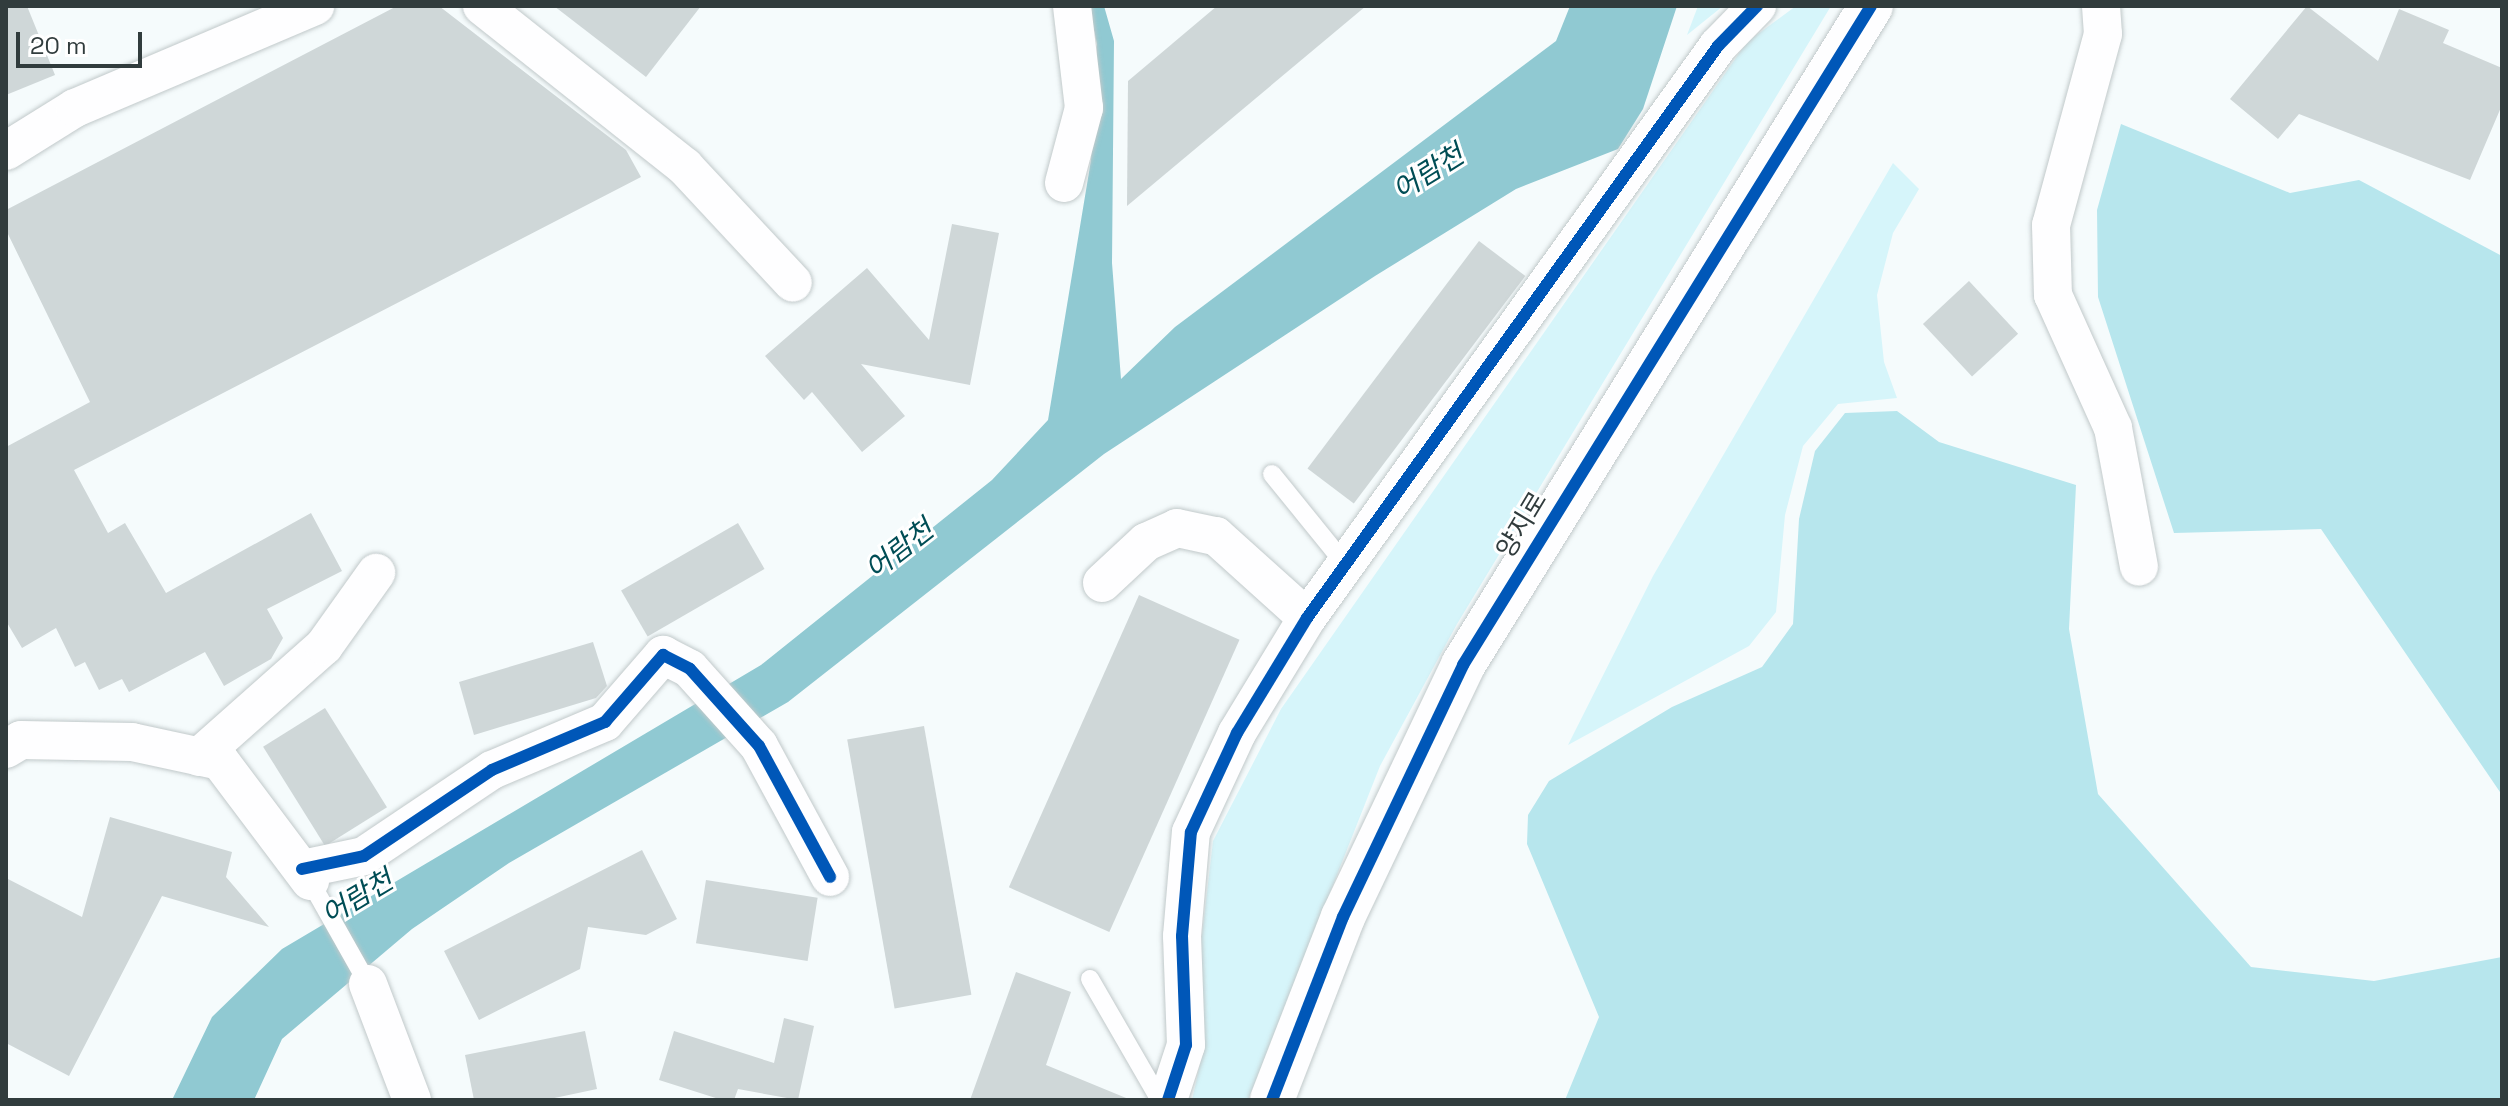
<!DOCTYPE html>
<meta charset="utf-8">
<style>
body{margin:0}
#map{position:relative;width:2508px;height:1106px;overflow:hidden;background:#f5fbfc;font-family:"Space Grotesk","Noto Sans KR",sans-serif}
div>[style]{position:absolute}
.green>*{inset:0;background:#d6f5fa}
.forest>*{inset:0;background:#b7e6ed}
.water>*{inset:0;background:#90c9d2}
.building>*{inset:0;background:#cfd7d8;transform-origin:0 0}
.roads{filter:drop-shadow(0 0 2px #c1c9ca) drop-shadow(0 0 2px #c1c9ca)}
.service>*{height:18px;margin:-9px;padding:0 9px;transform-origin:9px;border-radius:9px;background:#fefeff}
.minor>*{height:38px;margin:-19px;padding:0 19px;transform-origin:19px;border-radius:19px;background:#fefeff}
.tertiary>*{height:44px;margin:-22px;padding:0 22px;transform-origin:22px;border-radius:22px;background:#fefeff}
.cycleway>*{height:12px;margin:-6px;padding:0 6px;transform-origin:6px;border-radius:6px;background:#0057b8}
span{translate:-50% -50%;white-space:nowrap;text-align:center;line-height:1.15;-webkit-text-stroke:6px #fff;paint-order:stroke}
.street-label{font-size:26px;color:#313c3d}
.water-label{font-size:28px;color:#004d55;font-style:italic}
.frame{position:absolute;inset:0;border:8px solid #313c3d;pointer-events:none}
.scale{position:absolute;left:16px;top:32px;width:126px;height:36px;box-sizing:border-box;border:4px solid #313c3d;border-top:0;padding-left:10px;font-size:24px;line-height:28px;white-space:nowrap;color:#313c3d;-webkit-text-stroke:6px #fff;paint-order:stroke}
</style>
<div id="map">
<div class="green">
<div style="clip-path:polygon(1698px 6px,1723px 6px,1687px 35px)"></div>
<div style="clip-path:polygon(1796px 6px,1831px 6px,1457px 624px,1380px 766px,1248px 1100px,1192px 1100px,1204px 1046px,1198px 969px,1213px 841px,1281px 709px,1747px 42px)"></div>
<div style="clip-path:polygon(1893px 163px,1919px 189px,1893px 233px,1877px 295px,1884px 362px,1897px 398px,1838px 404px,1803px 446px,1785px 515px,1776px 612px,1749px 646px,1568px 745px,1653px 576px)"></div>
</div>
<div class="forest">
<div style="clip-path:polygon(2121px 124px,2290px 193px,2359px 180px,2502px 256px,2502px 795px,2321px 529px,2174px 533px,2098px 297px,2097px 210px)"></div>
<div style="clip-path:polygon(1897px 411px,1939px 442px,2076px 485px,2069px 629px,2098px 794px,2251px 967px,2374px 981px,2502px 957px,2502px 1100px,1565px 1100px,1599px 1017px,1527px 844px,1528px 815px,1549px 781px,1672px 707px,1762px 667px,1793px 624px,1799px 519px,1815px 451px,1845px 413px)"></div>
</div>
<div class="water">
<div style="clip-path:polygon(1089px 6px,1104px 6px,1114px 41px,1112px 263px,1121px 379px,1175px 327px,1556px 41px,1570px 6px,1677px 6px,1643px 109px,1618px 149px,1516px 189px,1375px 276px,1104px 454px,788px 702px,509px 863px,412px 929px,282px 1039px,254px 1100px,172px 1100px,212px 1017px,282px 949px,761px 665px,992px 480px,1048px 420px,1091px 160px,1097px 44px)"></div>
</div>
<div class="building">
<div style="clip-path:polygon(6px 6px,27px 6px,55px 75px,6px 95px)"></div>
<div style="clip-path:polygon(397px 6px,439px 6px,626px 150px,641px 177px,74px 470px,108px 533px,125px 523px,166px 593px,311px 513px,342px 571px,267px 609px,283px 638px,271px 659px,224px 686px,205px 652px,129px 692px,122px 679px,99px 690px,85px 662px,75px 667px,56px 628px,22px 648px,6px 621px,6px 447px,90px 402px,6px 230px,6px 210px)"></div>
<div style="clip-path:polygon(554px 6px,701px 6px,646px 77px)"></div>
<div style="clip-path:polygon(1217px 6px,1366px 6px,1127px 206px,1128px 81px)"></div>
<div style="clip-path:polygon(2307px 6px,2378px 61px,2399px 9px,2449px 30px,2443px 43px,2502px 68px,2502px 105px,2470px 180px,2299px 114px,2278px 139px,2230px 99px)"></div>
<div style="clip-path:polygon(952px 224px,999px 233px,970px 385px,861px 364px,905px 416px,862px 452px,812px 392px,804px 400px,765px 356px,867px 268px,929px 340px)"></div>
<div style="left:1479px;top:241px;width:58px;height:285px;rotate:37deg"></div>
<div style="left:1969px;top:281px;width:72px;height:63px;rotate:47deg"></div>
<div style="left:738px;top:523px;width:53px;height:135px;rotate:60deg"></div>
<div style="left:1139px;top:595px;width:110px;height:320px;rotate:24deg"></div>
<div style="clip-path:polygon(593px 642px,607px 686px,596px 698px,474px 735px,459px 682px)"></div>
<div style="left:325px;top:708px;width:117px;height:73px;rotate:58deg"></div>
<div style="left:924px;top:726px;width:273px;height:78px;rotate:80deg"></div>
<div style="clip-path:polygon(110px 817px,232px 852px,226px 877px,269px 927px,162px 896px,69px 1076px,6px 1043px,6px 878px,82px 917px)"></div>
<div style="clip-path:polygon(642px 850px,677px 919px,646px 935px,588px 927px,580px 969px,479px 1020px,444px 951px)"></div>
<div style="left:706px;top:880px;width:113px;height:64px;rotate:9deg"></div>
<div style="clip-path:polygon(1016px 972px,1071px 992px,1046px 1065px,1131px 1100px,970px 1100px)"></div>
<div style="clip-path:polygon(784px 1018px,814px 1026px,798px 1100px,738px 1089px,734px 1100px,722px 1100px,659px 1080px,674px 1031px,774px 1063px)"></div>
<div style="clip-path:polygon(585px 1031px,597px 1089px,545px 1100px,474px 1100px,465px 1055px)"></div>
</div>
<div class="roads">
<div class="service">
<div style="left:1272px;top:474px;width:116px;rotate:51deg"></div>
<div style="left:310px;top:881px;width:118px;rotate:60.6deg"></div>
<div style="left:1090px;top:979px;width:140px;rotate:60deg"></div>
</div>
<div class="minor">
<div style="left:482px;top:6px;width:259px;rotate:38.4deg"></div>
<div style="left:685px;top:167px;width:158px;rotate:47deg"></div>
<div style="left:2101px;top:6px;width:28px;rotate:86deg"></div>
<div style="left:2103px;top:34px;width:198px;rotate:105.2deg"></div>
<div style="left:2051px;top:225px;width:70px;rotate:88.4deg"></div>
<div style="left:2053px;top:295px;width:146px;rotate:65.7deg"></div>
<div style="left:2113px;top:428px;width:141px;rotate:79.4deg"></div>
<div style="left:6px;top:151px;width:81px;rotate:-31.9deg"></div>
<div style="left:75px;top:108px;width:261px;rotate:-23deg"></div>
<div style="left:1064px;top:183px;width:78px;rotate:-75.1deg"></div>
<div style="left:1084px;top:108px;width:103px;rotate:-96.7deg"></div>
<div style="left:1102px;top:583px;width:60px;rotate:-43deg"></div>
<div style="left:1146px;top:542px;width:34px;rotate:-24deg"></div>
<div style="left:1177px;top:528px;width:40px;rotate:12deg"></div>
<div style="left:1216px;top:536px;width:122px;rotate:42deg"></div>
<div style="left:6px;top:749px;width:17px;rotate:-31deg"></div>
<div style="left:21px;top:740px;width:111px;rotate:1deg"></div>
<div style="left:132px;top:742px;width:90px;rotate:12.2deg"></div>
<div style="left:220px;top:761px;width:150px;rotate:53.1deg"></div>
<div style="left:199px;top:757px;width:167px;rotate:-41.6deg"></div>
<div style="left:324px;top:646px;width:90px;rotate:-54.5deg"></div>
<div style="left:302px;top:869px;width:63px;rotate:-11.8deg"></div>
<div style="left:364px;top:856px;width:154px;rotate:-33.9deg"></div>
<div style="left:492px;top:770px;width:123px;rotate:-23deg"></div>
<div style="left:605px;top:722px;width:89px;rotate:-49.1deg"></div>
<div style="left:663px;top:655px;width:30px;rotate:27deg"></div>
<div style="left:690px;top:669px;width:103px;rotate:48.1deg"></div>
<div style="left:759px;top:746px;width:149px;rotate:61.5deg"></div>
<div style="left:368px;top:984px;width:124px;rotate:69.2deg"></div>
<div style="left:1168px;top:1100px;width:58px;rotate:-71.9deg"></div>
<div style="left:1186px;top:1045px;width:109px;rotate:-92.1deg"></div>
<div style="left:1182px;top:936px;width:104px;rotate:-85.1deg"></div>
<div style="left:1191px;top:832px;width:109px;rotate:-65.1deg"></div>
<div style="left:1237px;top:733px;width:135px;rotate:-58.7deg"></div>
<div style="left:1307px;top:618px;width:704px;rotate:-54.3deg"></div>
<div style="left:1718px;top:46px;width:56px;rotate:-45.7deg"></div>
</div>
<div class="tertiary">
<div style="left:1272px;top:1100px;width:196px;rotate:-68.8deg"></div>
<div style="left:1343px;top:917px;width:279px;rotate:-64.5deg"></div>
<div style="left:1463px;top:665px;width:775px;rotate:-58.24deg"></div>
</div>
</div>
<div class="cycleway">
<div style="left:302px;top:869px;width:63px;rotate:-11.8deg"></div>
<div style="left:364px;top:856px;width:154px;rotate:-33.9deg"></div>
<div style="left:492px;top:770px;width:123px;rotate:-23deg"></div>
<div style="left:605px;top:722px;width:89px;rotate:-49.1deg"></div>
<div style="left:663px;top:655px;width:30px;rotate:27deg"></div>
<div style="left:690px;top:669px;width:103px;rotate:48.1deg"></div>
<div style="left:759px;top:746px;width:149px;rotate:61.5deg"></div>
<div style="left:1168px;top:1100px;width:58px;rotate:-71.9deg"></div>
<div style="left:1186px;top:1045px;width:109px;rotate:-92.1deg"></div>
<div style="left:1182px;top:936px;width:104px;rotate:-85.1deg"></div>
<div style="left:1191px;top:832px;width:109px;rotate:-65.1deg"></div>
<div style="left:1237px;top:733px;width:135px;rotate:-58.7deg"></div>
<div style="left:1307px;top:618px;width:704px;rotate:-54.3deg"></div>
<div style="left:1718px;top:46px;width:56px;rotate:-45.7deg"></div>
<div style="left:1272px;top:1100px;width:196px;rotate:-68.8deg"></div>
<div style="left:1343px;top:917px;width:279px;rotate:-64.5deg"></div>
<div style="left:1463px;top:665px;width:775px;rotate:-58.24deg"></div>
</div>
<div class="street-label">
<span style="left:1522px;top:525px;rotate:-59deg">양지로</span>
</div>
<div class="water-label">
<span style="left:1428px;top:172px;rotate:-32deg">어람천</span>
<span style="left:899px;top:549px;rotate:-38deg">어람천</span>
<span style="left:357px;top:897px;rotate:-31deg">어람천</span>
</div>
<div class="frame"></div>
<div class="scale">20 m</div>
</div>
